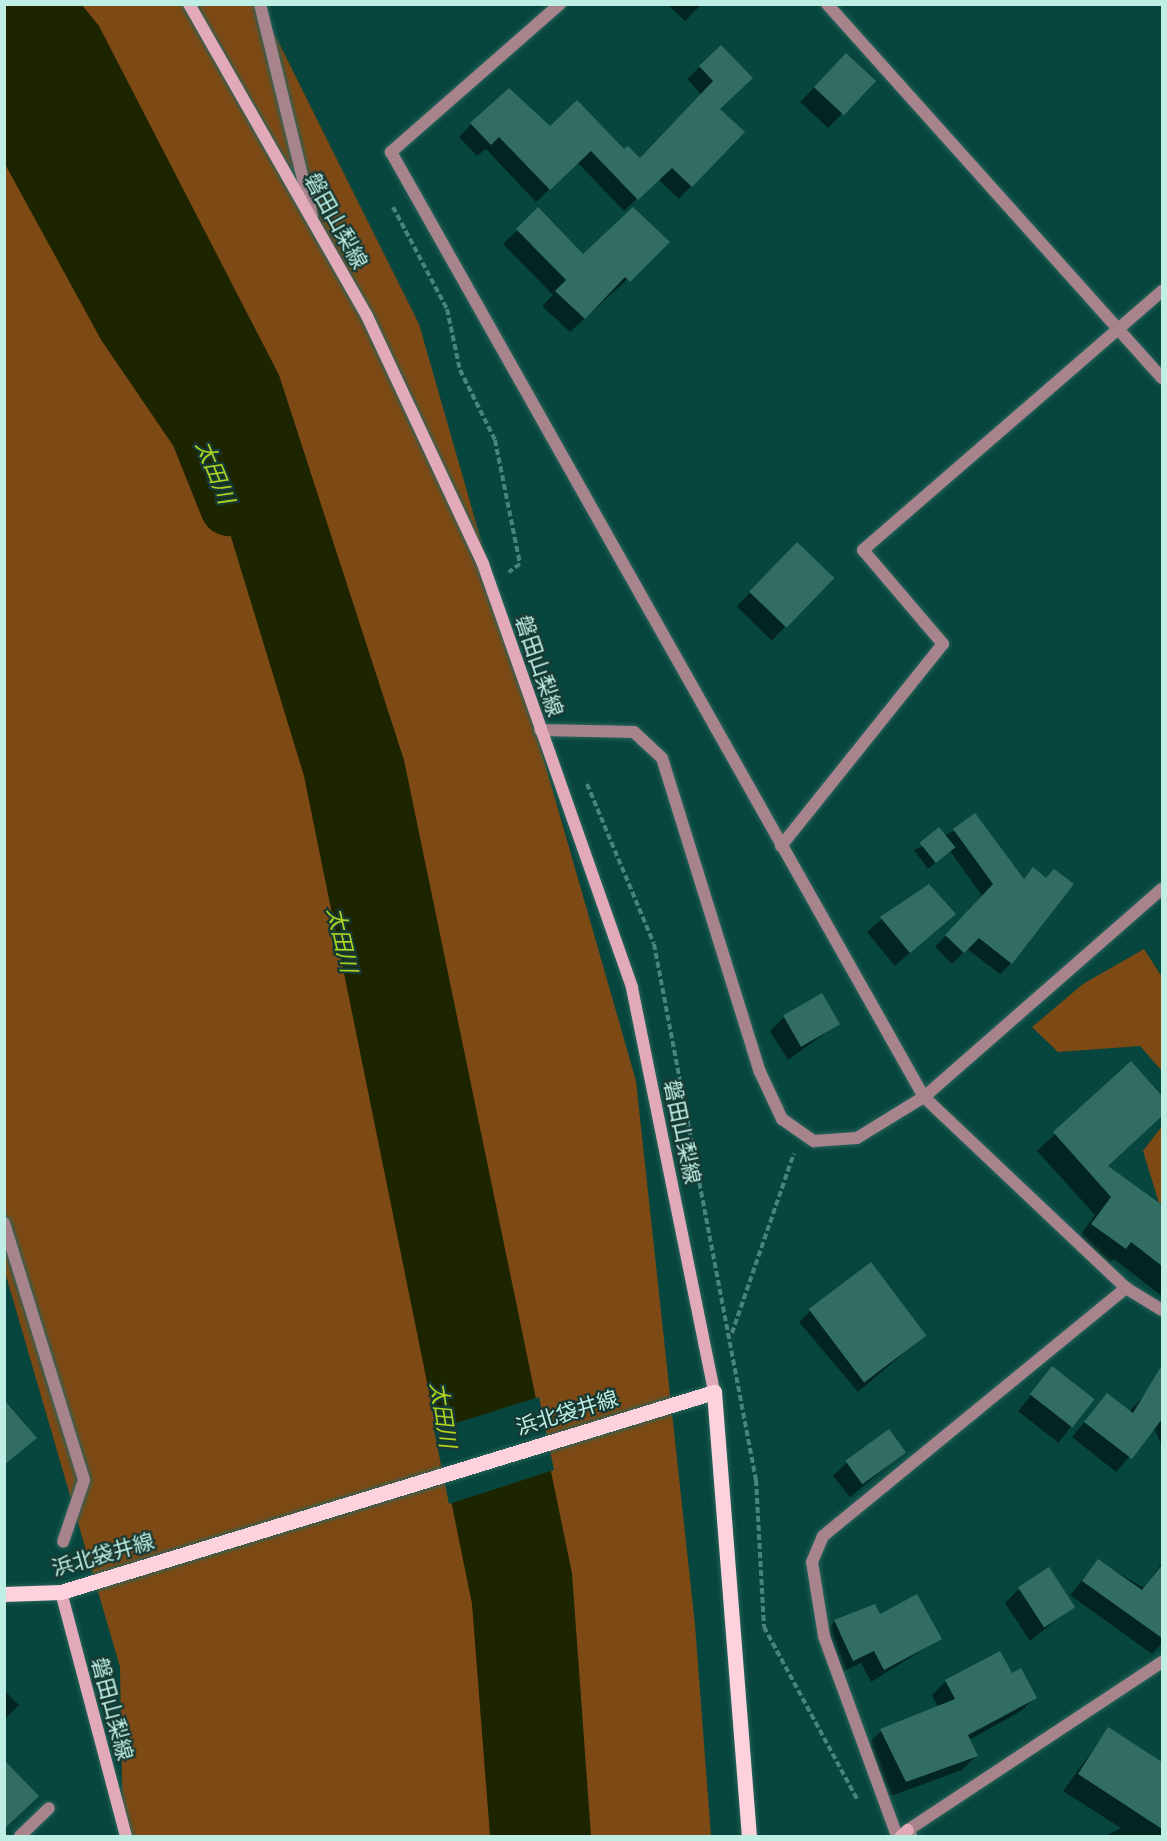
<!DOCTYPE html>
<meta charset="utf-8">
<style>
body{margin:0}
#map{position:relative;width:1167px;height:1841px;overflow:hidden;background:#07463e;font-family:"Times New Roman","Noto Sans JP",serif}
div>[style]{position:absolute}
.green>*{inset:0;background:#7d4914}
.water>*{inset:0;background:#1d2500}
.pier>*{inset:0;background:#07463e}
.shadow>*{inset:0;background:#0007;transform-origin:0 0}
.river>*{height:58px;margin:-29px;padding:0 29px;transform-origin:29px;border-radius:29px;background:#1d2500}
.building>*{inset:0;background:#326d63;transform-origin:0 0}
.path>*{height:4px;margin-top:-2px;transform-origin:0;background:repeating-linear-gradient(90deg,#4a837b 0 6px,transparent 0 9px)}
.roads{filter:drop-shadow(0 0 2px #28645c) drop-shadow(0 0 2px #28645c)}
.street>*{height:12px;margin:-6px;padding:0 6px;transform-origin:6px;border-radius:6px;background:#a7838c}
.secondary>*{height:12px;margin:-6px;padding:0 6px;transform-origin:6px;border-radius:6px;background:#e2aab9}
.primary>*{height:15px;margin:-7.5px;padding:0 7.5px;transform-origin:7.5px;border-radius:7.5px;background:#fed2dd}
span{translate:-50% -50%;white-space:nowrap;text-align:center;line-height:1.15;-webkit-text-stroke:4.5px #173933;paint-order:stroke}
.street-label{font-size:21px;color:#beeee4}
.water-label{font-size:22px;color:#b0d320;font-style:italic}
.frame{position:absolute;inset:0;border:6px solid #beeee4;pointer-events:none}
</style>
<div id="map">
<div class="green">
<div style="clip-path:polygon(5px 5px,260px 5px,419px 324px,636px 1081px,695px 1625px,711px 1836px,123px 1836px,120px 1667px,5px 1272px)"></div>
<div style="clip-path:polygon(1144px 949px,1162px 977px,1162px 1071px,1140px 1046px,1058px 1052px,1032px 1027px,1083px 984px)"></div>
<div style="clip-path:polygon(1162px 1126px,1162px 1202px,1159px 1203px,1143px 1151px)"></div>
</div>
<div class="water">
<div style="clip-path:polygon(4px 5px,82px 5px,99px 26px,279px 375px,404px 760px,572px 1573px,591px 1836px,490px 1836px,472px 1604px,304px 776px,199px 432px,5px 135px)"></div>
</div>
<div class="pier">
<div style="clip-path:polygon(539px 1397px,554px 1470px,449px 1504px,434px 1430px)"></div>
</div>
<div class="shadow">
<div style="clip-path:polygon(667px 4px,702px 4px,685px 21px)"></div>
<div style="clip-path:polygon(721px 47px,719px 109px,691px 186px,679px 199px,658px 179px,624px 211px,578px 163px,536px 202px,486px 149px,477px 156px,459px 137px,471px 124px,550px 128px,640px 160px,702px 95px,687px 79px)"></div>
<div style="clip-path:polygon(832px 69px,873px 81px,828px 128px,800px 102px)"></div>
<div style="clip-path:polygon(538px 210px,583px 256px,668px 242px,570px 332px,542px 306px,553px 295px,503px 244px)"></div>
<div style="left:797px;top:544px;width:49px;height:87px;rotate:44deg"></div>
<div style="clip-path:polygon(954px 831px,1023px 879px,1033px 869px,1011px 963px,1000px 974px,967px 949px,952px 964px,935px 947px,983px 897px,950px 851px,928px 869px,914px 850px)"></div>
<div style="clip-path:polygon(900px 903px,954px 914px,895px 966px,867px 932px)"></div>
<div style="clip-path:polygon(784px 1017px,838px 1024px,788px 1060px,770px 1031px)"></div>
<div style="clip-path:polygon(1131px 1063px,1162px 1098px,1162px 1115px,1106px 1166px,1162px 1207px,1162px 1296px,1114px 1259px,1107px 1265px,1075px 1242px,1095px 1215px,1037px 1151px)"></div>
<div style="clip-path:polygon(810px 1311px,925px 1335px,858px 1392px,799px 1322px)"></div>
<div style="left:1052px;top:1368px;width:51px;height:55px;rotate:38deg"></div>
<div style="clip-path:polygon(1162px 1376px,1162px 1446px,1154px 1428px,1116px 1472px,1072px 1437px,1107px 1395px,1129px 1412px,1147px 1392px,1151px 1395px)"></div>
<div style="clip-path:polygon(904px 1452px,850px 1497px,833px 1476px,847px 1462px)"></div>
<div style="clip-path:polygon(1098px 1561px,1144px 1588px,1162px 1563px,1162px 1643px,1152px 1654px,1070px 1595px)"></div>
<div style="clip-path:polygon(1019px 1589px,1073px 1607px,1030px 1641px,1005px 1603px)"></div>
<div style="clip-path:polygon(880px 1616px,940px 1639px,871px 1682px,861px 1663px,840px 1673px,822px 1634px,835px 1621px)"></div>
<div style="clip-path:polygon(1012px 1675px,1035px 1697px,1021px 1711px,969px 1740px,976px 1756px,962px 1770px,891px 1796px,867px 1745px,881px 1731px,938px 1707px,932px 1695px,946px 1681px)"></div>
<div style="clip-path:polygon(4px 1690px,19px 1705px,4px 1720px)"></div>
<div style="clip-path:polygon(1108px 1729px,1128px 1779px,1162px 1799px,1162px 1836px,1105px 1836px,1121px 1828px,1063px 1791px)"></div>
</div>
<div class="river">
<div style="left:4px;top:102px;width:254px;rotate:61.3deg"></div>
<div style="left:126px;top:325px;width:130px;rotate:55.7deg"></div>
<div style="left:199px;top:432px;width:81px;rotate:68.2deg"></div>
</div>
<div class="building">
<div style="clip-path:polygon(721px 45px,753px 78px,720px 109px,745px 132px,692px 187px,672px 168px,638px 200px,591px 151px,550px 190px,499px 137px,491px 145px,470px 123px,509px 88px,550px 126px,577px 100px,624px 149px,628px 146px,640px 158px,713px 81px,699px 66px)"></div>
<div style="left:846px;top:53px;width:41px;height:47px;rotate:43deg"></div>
<div style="clip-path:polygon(538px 207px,583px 254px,633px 207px,670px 242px,630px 282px,625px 277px,585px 319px,555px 291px,566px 280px,516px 229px)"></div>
<div style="left:797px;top:542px;width:52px;height:69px;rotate:44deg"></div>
<div style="clip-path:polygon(975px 813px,1024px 879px,1033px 867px,1046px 878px,1054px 869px,1074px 884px,1012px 964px,979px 938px,964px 953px,945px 935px,993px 884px,953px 829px)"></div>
<div style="left:939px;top:827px;width:26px;height:25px;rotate:51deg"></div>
<div style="clip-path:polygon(929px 884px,956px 914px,910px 953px,880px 917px)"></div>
<div style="left:822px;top:993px;width:36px;height:45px;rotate:60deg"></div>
<div style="clip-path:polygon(1131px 1061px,1162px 1096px,1162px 1116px,1108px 1166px,1162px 1205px,1162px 1266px,1131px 1242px,1126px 1249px,1091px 1224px,1111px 1197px,1053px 1132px)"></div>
<div style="left:871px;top:1262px;width:92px;height:78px;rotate:53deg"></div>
<div style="clip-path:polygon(1162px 1365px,1162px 1419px,1132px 1459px,1084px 1422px,1107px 1393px,1133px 1413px)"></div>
<div style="left:1052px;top:1366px;width:54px;height:36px;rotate:38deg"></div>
<div style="clip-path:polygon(4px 1400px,37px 1438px,4px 1465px)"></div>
<div style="left:889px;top:1429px;width:29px;height:54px;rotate:54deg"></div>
<div style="clip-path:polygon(1098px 1559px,1142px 1590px,1162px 1565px,1162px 1638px,1082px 1581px)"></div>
<div style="left:1049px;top:1567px;width:48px;height:37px;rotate:57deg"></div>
<div style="clip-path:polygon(917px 1594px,942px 1639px,884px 1670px,874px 1651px,853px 1661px,834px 1620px,875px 1604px,880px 1614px)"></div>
<div style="clip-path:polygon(1000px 1651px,1012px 1673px,1021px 1668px,1037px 1698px,968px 1735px,978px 1756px,906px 1782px,880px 1729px,955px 1699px,945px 1680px)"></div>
<div style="clip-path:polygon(1108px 1727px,1162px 1762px,1162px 1829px,1078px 1774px)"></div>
<div style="clip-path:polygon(4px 1760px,39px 1796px,4px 1829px)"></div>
</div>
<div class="path">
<div style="left:393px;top:207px;width:115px;rotate:62.1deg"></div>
<div style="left:447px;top:309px;width:62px;rotate:78deg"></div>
<div style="left:460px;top:370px;width:78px;rotate:63.4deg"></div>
<div style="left:495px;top:440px;width:126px;rotate:78.6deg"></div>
<div style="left:520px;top:564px;width:14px;rotate:144deg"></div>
<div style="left:587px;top:784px;width:173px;rotate:67.3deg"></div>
<div style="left:654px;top:944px;width:546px;rotate:79.23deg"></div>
<div style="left:756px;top:1480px;width:147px;rotate:86.9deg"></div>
<div style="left:764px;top:1627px;width:198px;rotate:61.6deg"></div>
<div style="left:732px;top:1333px;width:190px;rotate:-71deg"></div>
</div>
<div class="roads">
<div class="street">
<div style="left:260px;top:4px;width:217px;rotate:76.2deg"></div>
<div style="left:560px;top:4px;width:225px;rotate:138.8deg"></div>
<div style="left:391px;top:152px;width:1085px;rotate:60.58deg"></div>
<div style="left:924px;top:1097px;width:278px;rotate:43.4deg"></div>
<div style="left:1126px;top:1288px;width:42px;rotate:31.4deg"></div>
<div style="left:827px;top:4px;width:502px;rotate:48.15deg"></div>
<div style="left:540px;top:730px;width:94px;rotate:1.2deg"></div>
<div style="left:634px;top:732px;width:38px;rotate:43deg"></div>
<div style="left:662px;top:758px;width:329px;rotate:72.7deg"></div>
<div style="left:760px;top:1072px;width:52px;rotate:64.9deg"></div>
<div style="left:782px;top:1119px;width:39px;rotate:35deg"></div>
<div style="left:814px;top:1141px;width:43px;rotate:-4deg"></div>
<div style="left:857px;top:1138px;width:79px;rotate:-31.5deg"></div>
<div style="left:924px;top:1097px;width:316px;rotate:-41.2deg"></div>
<div style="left:781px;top:846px;width:259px;rotate:-51.3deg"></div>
<div style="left:943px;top:644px;width:123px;rotate:-130.4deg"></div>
<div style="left:863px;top:550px;width:396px;rotate:-40.9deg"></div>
<div style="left:4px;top:1223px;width:269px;rotate:72.7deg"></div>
<div style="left:84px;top:1480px;width:65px;rotate:108.7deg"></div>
<div style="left:20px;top:1836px;width:40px;rotate:-44deg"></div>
<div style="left:897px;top:1836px;width:213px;rotate:-110.1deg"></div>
<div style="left:824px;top:1636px;width:75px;rotate:-99.2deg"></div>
<div style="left:812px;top:1562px;width:28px;rotate:-67deg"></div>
<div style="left:823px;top:1536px;width:392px;rotate:-39.3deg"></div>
<div style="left:911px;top:1836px;width:7px;rotate:-117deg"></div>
<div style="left:908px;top:1830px;width:305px;rotate:-33.5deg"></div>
</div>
<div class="secondary">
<div style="left:189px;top:4px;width:359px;rotate:60.3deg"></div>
<div style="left:367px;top:316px;width:274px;rotate:64.9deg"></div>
<div style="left:483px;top:564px;width:449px;rotate:70.6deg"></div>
<div style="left:632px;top:988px;width:412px;rotate:78.5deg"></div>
<div style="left:61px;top:1592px;width:253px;rotate:75.1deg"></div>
<div style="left:901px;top:1836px;width:9px;rotate:-41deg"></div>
</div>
<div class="primary">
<div style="left:4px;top:1594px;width:57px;rotate:-2deg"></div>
<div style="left:61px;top:1592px;width:683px;rotate:-17.03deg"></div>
<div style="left:714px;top:1392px;width:445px;rotate:85.5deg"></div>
</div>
</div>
<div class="street-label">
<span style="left:336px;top:221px;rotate:61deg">磐田山梨線</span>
<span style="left:539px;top:666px;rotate:71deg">磐田山梨線</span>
<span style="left:682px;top:1132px;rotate:78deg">磐田山梨線</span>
<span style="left:567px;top:1413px;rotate:-17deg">浜北袋井線</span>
<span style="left:103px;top:1555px;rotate:-16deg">浜北袋井線</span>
<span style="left:112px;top:1709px;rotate:75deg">磐田山梨線</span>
</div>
<div class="water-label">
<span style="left:215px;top:472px;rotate:68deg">太田川</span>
<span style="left:342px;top:940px;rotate:77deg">太田川</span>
<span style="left:443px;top:1415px;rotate:81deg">太田川</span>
</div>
<div class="frame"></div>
</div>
